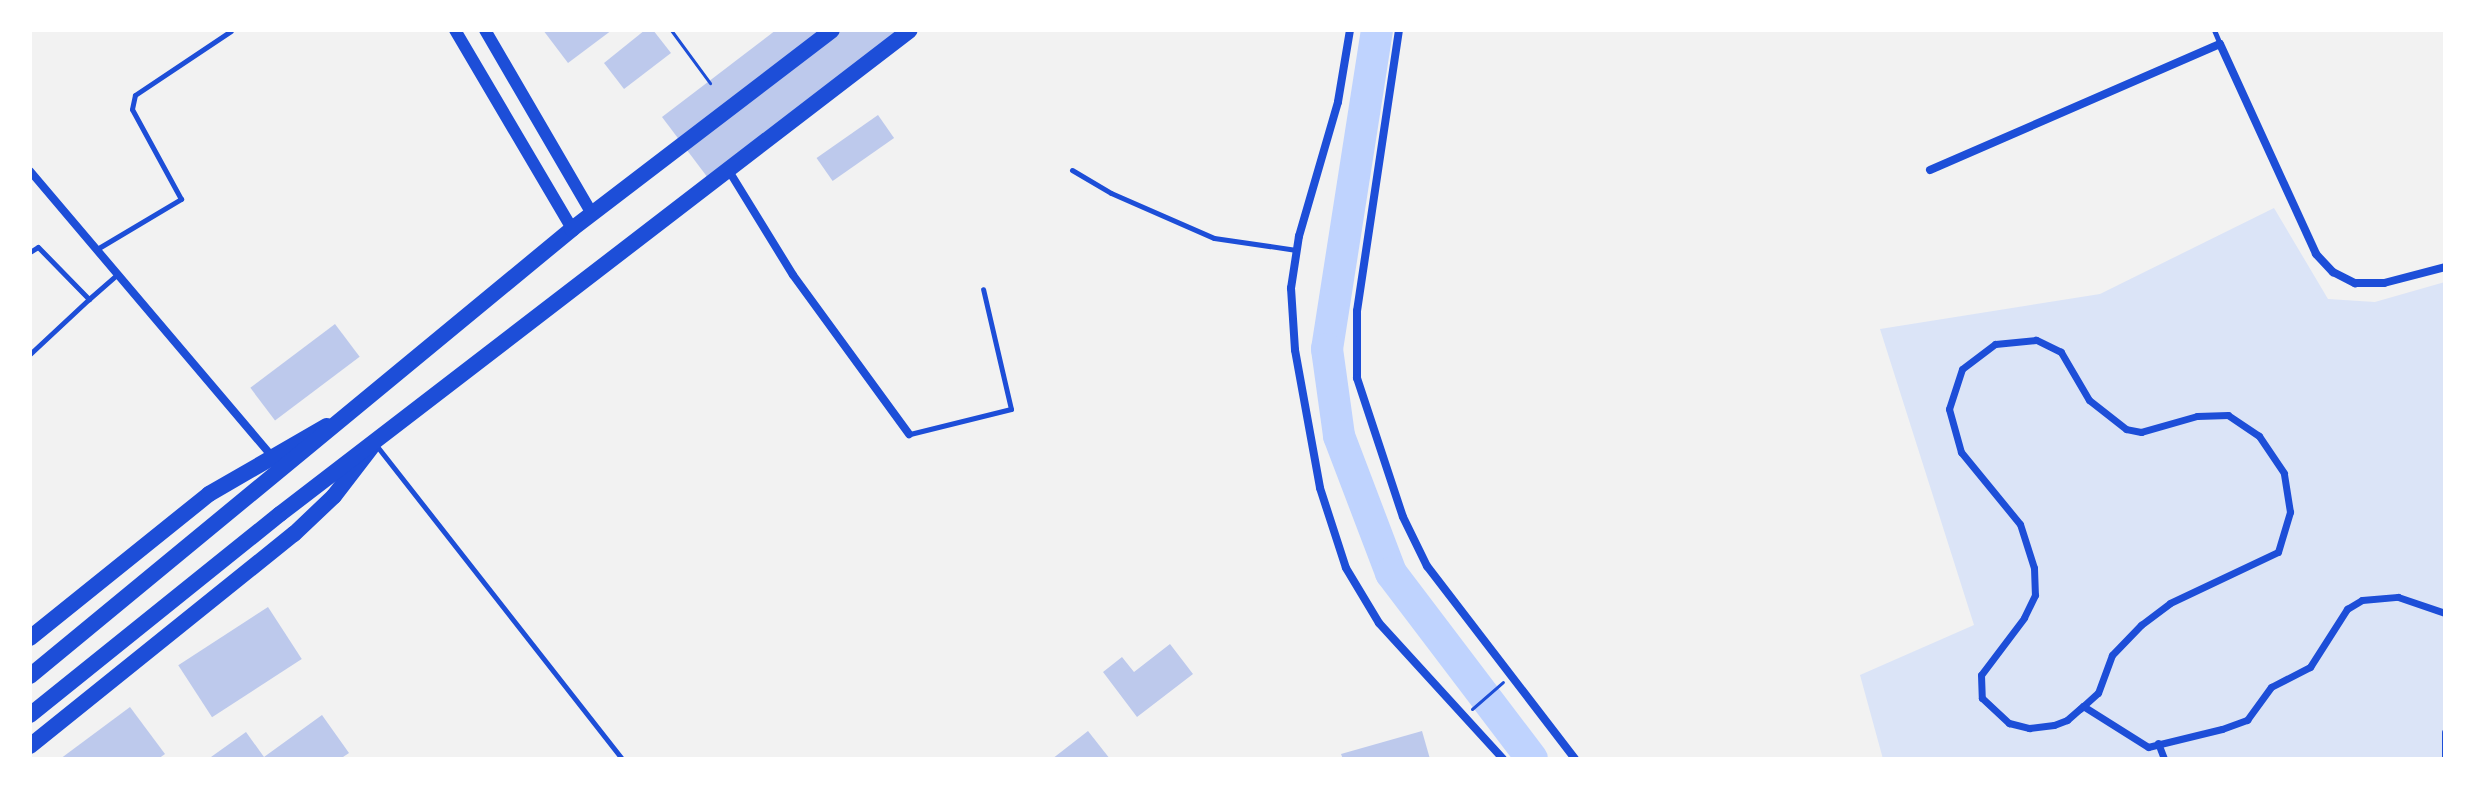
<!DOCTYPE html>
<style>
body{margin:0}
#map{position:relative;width:2475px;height:789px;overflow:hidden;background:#f2f2f2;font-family:"Exo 2",sans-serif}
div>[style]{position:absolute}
.green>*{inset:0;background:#dbe4f7}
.river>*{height:32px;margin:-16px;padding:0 16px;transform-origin:16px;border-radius:16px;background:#bfd3fe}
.building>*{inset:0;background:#bdc9ec;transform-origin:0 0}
.path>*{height:3px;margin:-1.5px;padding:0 1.5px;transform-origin:1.5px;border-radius:1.5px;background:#1d4ed8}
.service>*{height:5px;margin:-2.5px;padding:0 2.5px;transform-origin:2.5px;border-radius:2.5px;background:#1d4ed8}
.pedestrian>*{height:7px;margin:-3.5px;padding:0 3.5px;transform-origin:3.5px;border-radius:3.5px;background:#1d4ed8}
.minor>*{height:8px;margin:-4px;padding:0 4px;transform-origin:4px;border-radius:4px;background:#1d4ed8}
.tertiary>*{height:12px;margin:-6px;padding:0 6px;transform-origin:6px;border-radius:6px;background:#1d4ed8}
.primary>*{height:16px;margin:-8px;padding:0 8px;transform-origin:8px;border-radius:8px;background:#1d4ed8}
.trunk>*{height:16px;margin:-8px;padding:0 8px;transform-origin:8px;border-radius:8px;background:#1d4ed8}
span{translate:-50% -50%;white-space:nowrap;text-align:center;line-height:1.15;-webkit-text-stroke:6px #fff;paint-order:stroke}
.frame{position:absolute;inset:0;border:32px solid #fff;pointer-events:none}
</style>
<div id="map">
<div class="green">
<div style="clip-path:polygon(2274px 208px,2328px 299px,2375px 302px,2445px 282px,2445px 759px,1883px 759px,1860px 675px,1974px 625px,1880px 329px,2100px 294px)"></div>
</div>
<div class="river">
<div style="left:1377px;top:30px;width:323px;rotate:98.9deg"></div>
<div style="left:1327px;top:349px;width:88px;rotate:82.1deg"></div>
<div style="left:1339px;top:436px;width:147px;rotate:69.2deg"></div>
<div style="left:1391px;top:573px;width:233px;rotate:52.8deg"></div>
</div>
<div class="building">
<div style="clip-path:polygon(543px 30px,612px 30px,568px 63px)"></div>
<div style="clip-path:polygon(645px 30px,653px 30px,671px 53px,624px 89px,604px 63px)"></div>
<div style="clip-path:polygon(776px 30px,903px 30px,708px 178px,662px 117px)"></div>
<div style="left:878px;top:115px;width:28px;height:75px;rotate:55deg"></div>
<div style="left:335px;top:324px;width:41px;height:106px;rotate:53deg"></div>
<div style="left:268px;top:607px;width:62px;height:107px;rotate:57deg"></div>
<div style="clip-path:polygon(1170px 644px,1193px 674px,1137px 717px,1103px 672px,1122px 657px,1134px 672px)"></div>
<div style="clip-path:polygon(130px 707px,165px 754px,158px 759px,60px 759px)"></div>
<div style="clip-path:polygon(322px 715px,349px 753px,340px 759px,211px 757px,246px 732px,264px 757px)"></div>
<div style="clip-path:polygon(1088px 731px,1110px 759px,1052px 759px)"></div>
<div style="clip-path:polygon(1422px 731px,1430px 759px,1343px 759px,1341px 754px)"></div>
</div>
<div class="path">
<div style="left:671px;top:30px;width:66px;rotate:53.7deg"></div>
<div style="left:1472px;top:709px;width:41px;rotate:-41.1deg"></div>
</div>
<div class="service">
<div style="left:2214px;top:30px;width:15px;rotate:67deg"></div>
<div style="left:1072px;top:170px;width:45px;rotate:30.5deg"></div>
<div style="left:1111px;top:193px;width:112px;rotate:23.6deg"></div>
<div style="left:1214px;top:238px;width:83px;rotate:8.3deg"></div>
<div style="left:97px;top:249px;width:98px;rotate:-30.8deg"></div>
<div style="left:181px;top:199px;width:102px;rotate:-118.6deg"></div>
<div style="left:132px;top:109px;width:14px;rotate:-78deg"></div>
<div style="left:135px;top:95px;width:115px;rotate:-33.7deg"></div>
<div style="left:30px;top:252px;width:9px;rotate:-32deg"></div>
<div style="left:38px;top:247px;width:73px;rotate:45.6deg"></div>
<div style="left:89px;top:299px;width:37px;rotate:-41deg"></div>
<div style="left:30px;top:354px;width:81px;rotate:-43deg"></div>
<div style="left:910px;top:434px;width:104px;rotate:-13.9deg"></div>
<div style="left:1011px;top:409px;width:123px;rotate:-103.1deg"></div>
<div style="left:376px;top:445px;width:399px;rotate:51.9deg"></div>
</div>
<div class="pedestrian">
<div style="left:2080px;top:709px;width:24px;rotate:-42deg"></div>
<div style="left:2098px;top:693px;width:40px;rotate:-69.8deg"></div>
<div style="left:2112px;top:655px;width:42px;rotate:-46deg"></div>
<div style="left:2141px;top:625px;width:36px;rotate:-37deg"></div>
<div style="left:2170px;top:603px;width:119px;rotate:-25.3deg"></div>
<div style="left:2278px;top:552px;width:42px;rotate:-73.3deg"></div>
<div style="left:2290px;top:512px;width:39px;rotate:-99deg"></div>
<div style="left:2284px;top:473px;width:45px;rotate:-124deg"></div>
<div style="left:2259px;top:436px;width:37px;rotate:-146deg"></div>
<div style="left:2228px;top:415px;width:31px;rotate:178deg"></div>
<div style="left:2197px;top:416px;width:58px;rotate:164.1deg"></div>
<div style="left:2141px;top:432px;width:15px;rotate:-169deg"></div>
<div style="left:2126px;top:429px;width:47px;rotate:-141.9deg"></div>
<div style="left:2089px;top:400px;width:56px;rotate:-120.3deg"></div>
<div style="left:2061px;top:352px;width:28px;rotate:-154deg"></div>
<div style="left:2036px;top:340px;width:41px;rotate:174.4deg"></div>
<div style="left:1995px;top:344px;width:41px;rotate:142.9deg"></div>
<div style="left:1962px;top:369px;width:42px;rotate:108deg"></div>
<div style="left:1949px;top:409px;width:45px;rotate:74.4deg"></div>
<div style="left:1961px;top:452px;width:93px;rotate:50.7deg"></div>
<div style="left:2020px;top:524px;width:46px;rotate:72.3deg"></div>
<div style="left:2034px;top:568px;width:27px;rotate:88deg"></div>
<div style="left:2035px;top:595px;width:25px;rotate:116deg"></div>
<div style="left:2024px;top:618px;width:71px;rotate:127deg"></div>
<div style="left:1981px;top:675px;width:23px;rotate:88deg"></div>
<div style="left:1982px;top:698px;width:37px;rotate:43deg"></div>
<div style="left:2009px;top:723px;width:21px;rotate:14deg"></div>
<div style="left:2029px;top:728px;width:25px;rotate:-7deg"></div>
<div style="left:2054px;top:725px;width:14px;rotate:-21deg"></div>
<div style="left:2067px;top:720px;width:21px;rotate:-41deg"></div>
<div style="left:2083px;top:706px;width:77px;rotate:32.2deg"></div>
<div style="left:2148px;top:747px;width:76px;rotate:-13.7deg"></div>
<div style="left:2222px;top:729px;width:27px;rotate:-20deg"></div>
<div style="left:2247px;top:720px;width:41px;rotate:-54deg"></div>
<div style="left:2271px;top:687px;width:44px;rotate:-27.1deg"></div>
<div style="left:2310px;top:667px;width:69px;rotate:-57.5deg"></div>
<div style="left:2347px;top:609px;width:17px;rotate:-31deg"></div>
<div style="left:2362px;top:600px;width:36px;rotate:-5deg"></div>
<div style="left:2398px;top:597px;width:50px;rotate:18.8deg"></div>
<div style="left:2158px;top:743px;width:17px;rotate:69deg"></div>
<div style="left:2445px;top:759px;width:27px;rotate:-90deg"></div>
</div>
<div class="minor">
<div style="left:1350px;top:30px;width:73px;rotate:99.5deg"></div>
<div style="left:1338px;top:102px;width:140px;rotate:106.2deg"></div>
<div style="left:1299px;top:236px;width:53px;rotate:98.7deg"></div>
<div style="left:1291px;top:288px;width:62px;rotate:86.3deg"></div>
<div style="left:1295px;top:350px;width:140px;rotate:79.7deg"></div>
<div style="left:1320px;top:488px;width:84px;rotate:72deg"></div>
<div style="left:1346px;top:568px;width:64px;rotate:59deg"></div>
<div style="left:1379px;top:623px;width:184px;rotate:47.6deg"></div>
<div style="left:1399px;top:30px;width:284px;rotate:98.5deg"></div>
<div style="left:1357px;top:311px;width:67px;rotate:90deg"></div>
<div style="left:1357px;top:378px;width:146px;rotate:71.7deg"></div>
<div style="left:1403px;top:517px;width:55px;rotate:63.9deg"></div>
<div style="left:1427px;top:566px;width:243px;rotate:52.5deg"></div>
<div style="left:1930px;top:170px;width:316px;rotate:-23.5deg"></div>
<div style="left:2220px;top:44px;width:231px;rotate:65.4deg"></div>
<div style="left:2316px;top:254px;width:25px;rotate:47deg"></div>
<div style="left:2333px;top:272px;width:25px;rotate:27deg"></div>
<div style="left:2355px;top:283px;width:29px"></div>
<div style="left:2384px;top:283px;width:63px;rotate:-14.7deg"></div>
<div style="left:30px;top:171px;width:374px;rotate:49.7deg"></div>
<div style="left:729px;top:171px;width:122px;rotate:58.4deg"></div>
<div style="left:793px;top:275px;width:197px;rotate:53.9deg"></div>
</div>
<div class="tertiary">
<div style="left:455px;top:30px;width:231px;rotate:59.5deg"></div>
<div style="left:485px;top:30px;width:213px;rotate:59.8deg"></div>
</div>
<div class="primary">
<div style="left:30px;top:638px;width:230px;rotate:-38.8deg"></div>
<div style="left:209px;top:494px;width:136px;rotate:-30deg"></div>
<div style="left:30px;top:746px;width:339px;rotate:-38.8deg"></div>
<div style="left:294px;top:534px;width:55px;rotate:-43.5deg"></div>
<div style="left:334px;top:496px;width:61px;rotate:-52.4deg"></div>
</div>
<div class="trunk">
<div style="left:30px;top:676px;width:703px;rotate:-39.51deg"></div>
<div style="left:572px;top:229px;width:327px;rotate:-37.4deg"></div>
<div style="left:30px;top:715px;width:321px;rotate:-38.8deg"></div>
<div style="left:280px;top:514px;width:794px;rotate:-37.53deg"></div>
</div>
<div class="frame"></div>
</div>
